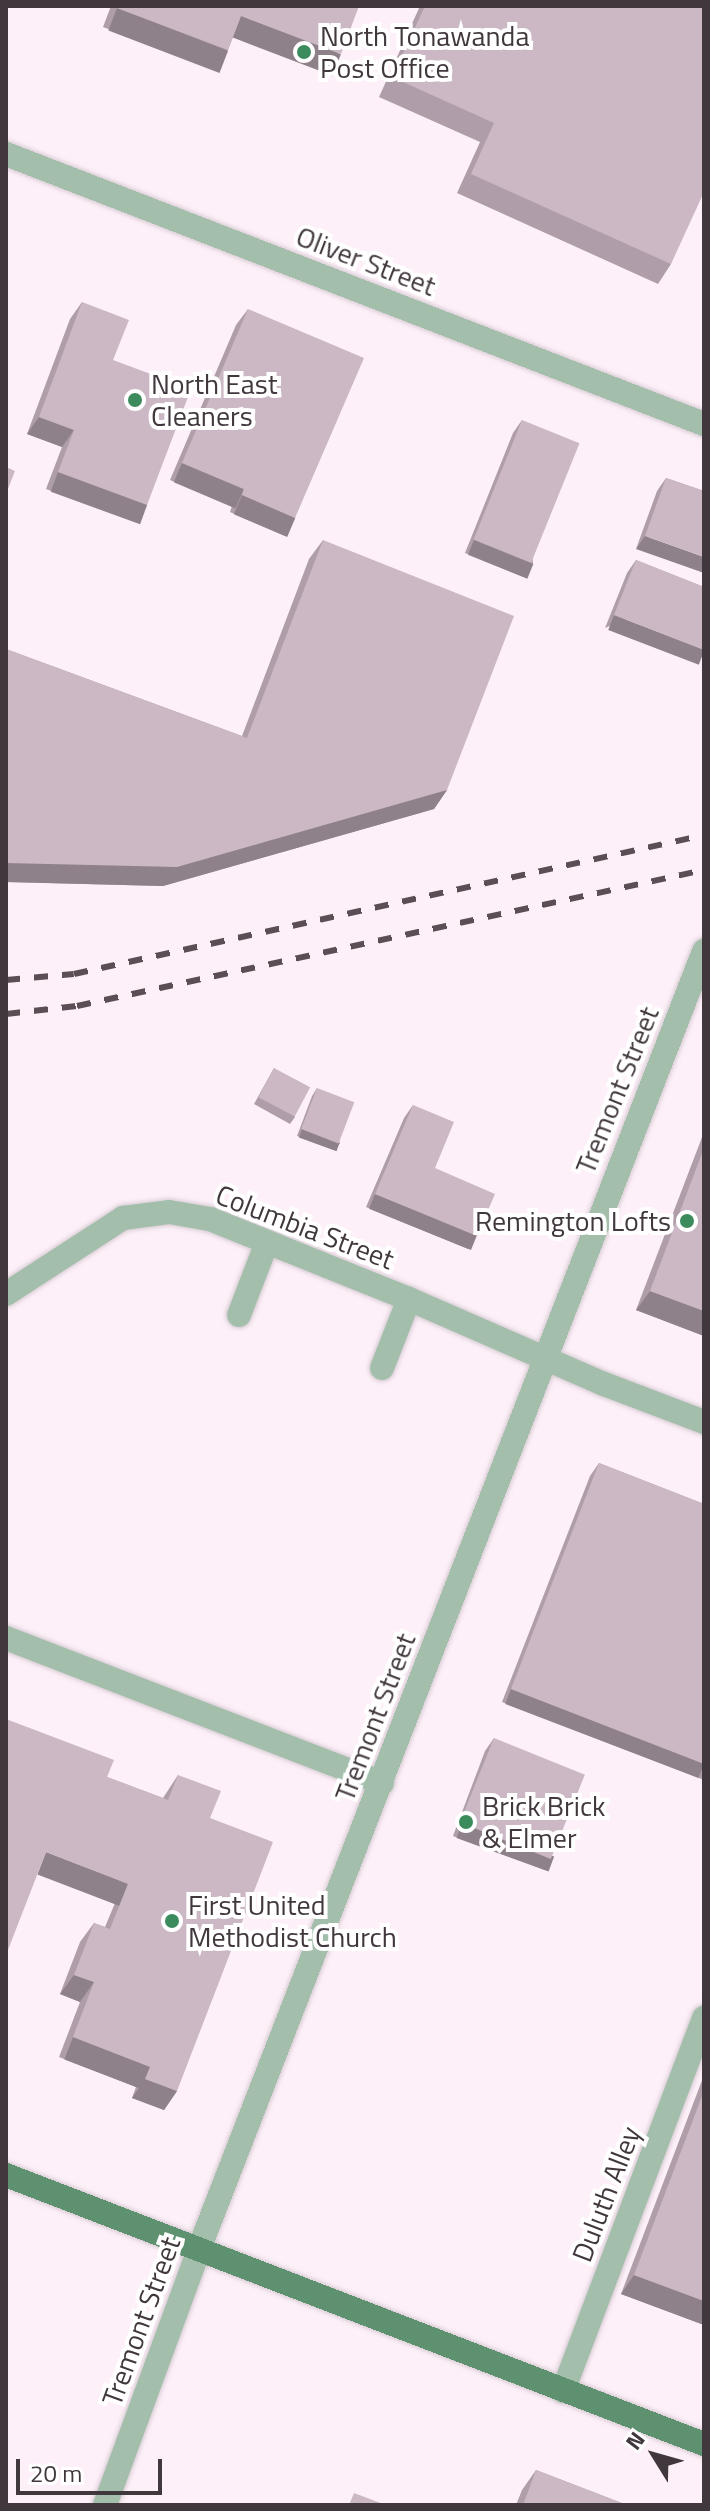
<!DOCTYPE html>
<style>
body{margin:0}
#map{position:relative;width:710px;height:2511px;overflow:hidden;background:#fdf0f8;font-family:"Titillium Web",sans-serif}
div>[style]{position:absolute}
.roads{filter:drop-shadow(0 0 2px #d7cbd3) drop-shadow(0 0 2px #d7cbd3)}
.service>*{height:24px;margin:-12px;padding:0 12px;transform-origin:12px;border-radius:12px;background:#a3bfac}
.minor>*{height:24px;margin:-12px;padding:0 12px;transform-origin:12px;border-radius:12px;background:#a3bfac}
.primary>*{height:24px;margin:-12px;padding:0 12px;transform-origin:12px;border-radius:12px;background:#5d916f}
.rail>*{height:6px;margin-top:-3px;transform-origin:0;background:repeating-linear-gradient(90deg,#594f55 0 14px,transparent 0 28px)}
.wall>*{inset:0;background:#af9ea9}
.shaded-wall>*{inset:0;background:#8f818a;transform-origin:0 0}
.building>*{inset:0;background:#ccb8c5;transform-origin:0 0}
.dots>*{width:22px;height:22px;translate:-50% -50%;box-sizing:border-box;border:4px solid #fff;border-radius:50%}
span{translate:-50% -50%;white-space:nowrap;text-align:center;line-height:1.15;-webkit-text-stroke:8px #fff;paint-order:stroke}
.poi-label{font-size:28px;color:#41383e}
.left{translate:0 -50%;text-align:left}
.right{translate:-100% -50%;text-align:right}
.street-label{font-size:28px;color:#41383e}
.frame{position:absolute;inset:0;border:8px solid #41383e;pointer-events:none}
.north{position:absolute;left:614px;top:2415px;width:80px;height:80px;-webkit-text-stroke:6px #fff;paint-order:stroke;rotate:307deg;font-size:22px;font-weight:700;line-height:32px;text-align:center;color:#41383e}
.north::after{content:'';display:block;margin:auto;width:28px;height:36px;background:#41383e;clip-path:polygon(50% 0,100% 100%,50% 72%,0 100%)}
.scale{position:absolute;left:16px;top:2459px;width:146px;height:36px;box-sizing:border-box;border:4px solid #41383e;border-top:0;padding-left:10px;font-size:24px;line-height:28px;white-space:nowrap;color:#41383e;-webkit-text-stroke:6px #fff;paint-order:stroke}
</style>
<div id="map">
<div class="roads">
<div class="service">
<div style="left:239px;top:1315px;width:78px;rotate:-69deg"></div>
<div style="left:382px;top:1368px;width:74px;rotate:-68.6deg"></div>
<div style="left:6px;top:1638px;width:403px;rotate:21.1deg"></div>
<div style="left:563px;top:2391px;width:399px;rotate:-69.3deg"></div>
</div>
<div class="minor">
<div style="left:6px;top:154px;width:748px;rotate:21.15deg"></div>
<div style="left:6px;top:1294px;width:140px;rotate:-33deg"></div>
<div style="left:123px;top:1218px;width:46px;rotate:-7.4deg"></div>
<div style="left:169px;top:1212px;width:42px;rotate:9.7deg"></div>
<div style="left:210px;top:1219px;width:214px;rotate:21.9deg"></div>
<div style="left:409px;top:1299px;width:213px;rotate:23.6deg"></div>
<div style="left:604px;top:1384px;width:107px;rotate:20.8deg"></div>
<div style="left:105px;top:2505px;width:273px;rotate:-69.8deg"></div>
<div style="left:199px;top:2249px;width:1393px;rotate:-68.74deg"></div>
</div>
<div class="primary">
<div style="left:6px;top:2175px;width:748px;rotate:21.08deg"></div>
</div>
</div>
<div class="rail">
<div style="left:6px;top:980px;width:68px;rotate:-5deg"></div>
<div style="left:74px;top:974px;width:645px;rotate:-12.44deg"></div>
<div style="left:6px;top:1014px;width:71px;rotate:-6.4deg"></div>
<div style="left:77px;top:1006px;width:642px;rotate:-12.24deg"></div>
</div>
<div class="wall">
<div style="clip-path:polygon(111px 6px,359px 6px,328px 73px,233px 37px,228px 50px,214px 70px,103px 27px)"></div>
<div style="clip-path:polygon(420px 6px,704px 6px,671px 264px,658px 284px,457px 193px,480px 142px,379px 97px)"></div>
<div style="clip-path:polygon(82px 302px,113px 360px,147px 505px,135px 522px,46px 489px,62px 447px,27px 434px,70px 319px)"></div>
<div style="clip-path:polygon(248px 309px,295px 518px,283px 535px,230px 512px,232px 506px,170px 480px,236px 325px)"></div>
<div style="clip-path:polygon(522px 420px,533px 564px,524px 577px,465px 553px,513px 433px)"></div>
<div style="clip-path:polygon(666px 478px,704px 491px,636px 549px,657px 491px)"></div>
<div style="clip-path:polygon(323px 540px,447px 790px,434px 809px,163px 886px,6px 882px,6px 649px,242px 736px,309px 559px)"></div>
<div style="clip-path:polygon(636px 560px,704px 587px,605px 628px,627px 573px)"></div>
<div style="clip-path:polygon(274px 1068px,295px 1117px,290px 1124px,254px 1104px)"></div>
<div style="clip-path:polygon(317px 1088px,340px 1143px,335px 1150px,297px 1136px,312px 1096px)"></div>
<div style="clip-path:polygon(413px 1105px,435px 1168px,468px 1249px,366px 1207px,404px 1118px)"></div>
<div style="clip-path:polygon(704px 1132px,704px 1336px,636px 1310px)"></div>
<div style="clip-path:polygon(599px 1463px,704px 1504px,704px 1780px,502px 1702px,590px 1476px)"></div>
<div style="clip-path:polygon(6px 1719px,107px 1777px,163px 1798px,178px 1775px,210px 1818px,177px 2091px,164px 2110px,132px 2098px,136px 2087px,59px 2057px,80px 2002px,60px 1994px,80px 1942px,94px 1923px,105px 1927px,115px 1903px)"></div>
<div style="clip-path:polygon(494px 1738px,545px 1870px,453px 1836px,485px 1751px)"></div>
<div style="clip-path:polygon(704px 2075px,704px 2325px,621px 2294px)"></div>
<div style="clip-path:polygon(536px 2470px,627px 2505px,516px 2505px,522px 2490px)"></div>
</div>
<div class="shaded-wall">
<div style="left:117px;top:8px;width:119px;height:24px;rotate:21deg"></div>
<div style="left:241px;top:16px;width:107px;height:23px;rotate:21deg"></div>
<div style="clip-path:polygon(39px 417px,74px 430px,62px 447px,27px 434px)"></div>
<div style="left:182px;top:463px;width:67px;height:21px;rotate:23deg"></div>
<div style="left:58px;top:472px;width:95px;height:21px;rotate:20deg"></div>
<div style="left:242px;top:495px;width:58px;height:21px;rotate:23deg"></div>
<div style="clip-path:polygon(645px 536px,704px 557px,704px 573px,636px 549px)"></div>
<div style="left:474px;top:540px;width:64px;height:16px;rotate:22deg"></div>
<div style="left:614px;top:615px;width:97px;height:16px;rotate:21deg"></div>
<div style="clip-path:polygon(447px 790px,434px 809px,163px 886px,6px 882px,6px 863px)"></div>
<div style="left:302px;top:1129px;width:40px;height:9px;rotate:20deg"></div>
<div style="left:375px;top:1194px;width:110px;height:16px;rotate:22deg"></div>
<div style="clip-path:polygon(650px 1291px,704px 1311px,704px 1336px,636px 1310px)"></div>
<div style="left:511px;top:1689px;width:207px;height:16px;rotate:21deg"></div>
<div style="left:462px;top:1823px;width:98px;height:16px;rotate:20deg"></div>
<div style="left:46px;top:1852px;width:88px;height:24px;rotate:21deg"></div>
<div style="clip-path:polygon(74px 1975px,94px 1982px,80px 2002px,60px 1994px)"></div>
<div style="left:73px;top:2037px;width:83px;height:24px;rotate:21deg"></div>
<div style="clip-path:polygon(145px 2079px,177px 2091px,164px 2110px,132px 2098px)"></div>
<div style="clip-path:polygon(634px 2275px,704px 2301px,704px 2325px,621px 2294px)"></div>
</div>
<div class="building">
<div style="clip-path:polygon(118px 6px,359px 6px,341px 54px,241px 16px,228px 50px,117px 8px)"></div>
<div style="clip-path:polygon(425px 6px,704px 6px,704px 192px,671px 264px,471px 174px,494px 123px,392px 77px)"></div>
<div style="clip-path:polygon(82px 302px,129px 320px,113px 360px,191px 389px,147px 505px,58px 472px,74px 430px,39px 417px)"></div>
<div style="clip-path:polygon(248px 309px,364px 358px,295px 518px,242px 495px,244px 489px,182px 463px)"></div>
<div style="left:522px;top:420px;width:62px;height:129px;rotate:22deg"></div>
<div style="clip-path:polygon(6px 467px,15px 471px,6px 494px)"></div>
<div style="clip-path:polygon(666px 478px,704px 491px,704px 557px,645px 536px)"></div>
<div style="clip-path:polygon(323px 540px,514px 616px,447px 790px,177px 867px,6px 863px,6px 649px,247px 738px)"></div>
<div style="clip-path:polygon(636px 560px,704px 587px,704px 650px,614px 615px)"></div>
<div style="left:274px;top:1068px;width:41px;height:33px;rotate:28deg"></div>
<div style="left:317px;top:1088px;width:40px;height:44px;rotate:21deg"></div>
<div style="clip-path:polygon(413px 1105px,454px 1122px,435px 1168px,495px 1194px,477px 1236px,375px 1194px)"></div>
<div style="clip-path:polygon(704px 1148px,704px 1311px,650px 1291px)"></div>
<div style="clip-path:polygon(599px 1463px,704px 1504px,704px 1764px,511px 1689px)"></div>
<div style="clip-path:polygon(6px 1719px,114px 1760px,107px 1777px,168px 1800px,178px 1775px,221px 1791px,210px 1818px,273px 1842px,177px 2091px,145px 2079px,150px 2067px,73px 2037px,94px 1982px,74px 1975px,94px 1923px,110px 1929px,128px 1884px,46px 1852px,6px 1955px)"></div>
<div style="left:494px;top:1738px;width:98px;height:91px;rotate:22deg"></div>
<div style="clip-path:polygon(704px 2091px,704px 2301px,634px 2275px)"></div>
<div style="clip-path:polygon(536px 2470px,627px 2505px,523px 2505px)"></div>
<div style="clip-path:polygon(354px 2493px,386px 2505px,349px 2505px)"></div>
</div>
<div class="dots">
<div style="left:304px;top:52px;background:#3b8b5c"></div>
<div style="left:135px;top:400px;background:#3b8b5c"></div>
<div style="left:687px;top:1221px;background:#3b8b5c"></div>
<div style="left:466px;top:1822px;background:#3b8b5c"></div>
<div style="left:172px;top:1921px;background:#3b8b5c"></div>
</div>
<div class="poi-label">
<span class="left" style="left:320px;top:52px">North Tonawanda<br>Post Office</span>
<span class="left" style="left:151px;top:400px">North East<br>Cleaners</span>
<span class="right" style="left:671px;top:1221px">Remington Lofts</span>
<span class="left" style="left:482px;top:1822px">Brick Brick<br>&amp; Elmer</span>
<span class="left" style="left:188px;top:1921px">First United<br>Methodist Church</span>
</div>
<div class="street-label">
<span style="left:366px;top:261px;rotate:21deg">Oliver Street</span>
<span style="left:617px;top:1090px;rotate:-68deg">Tremont Street</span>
<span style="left:305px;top:1227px;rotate:21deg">Columbia Street</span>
<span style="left:375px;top:1717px;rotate:-69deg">Tremont Street</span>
<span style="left:606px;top:2194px;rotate:-69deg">Duluth Alley</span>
<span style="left:141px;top:2321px;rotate:-70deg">Tremont Street</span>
</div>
<div class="frame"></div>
<div class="north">N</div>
<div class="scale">20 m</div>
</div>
